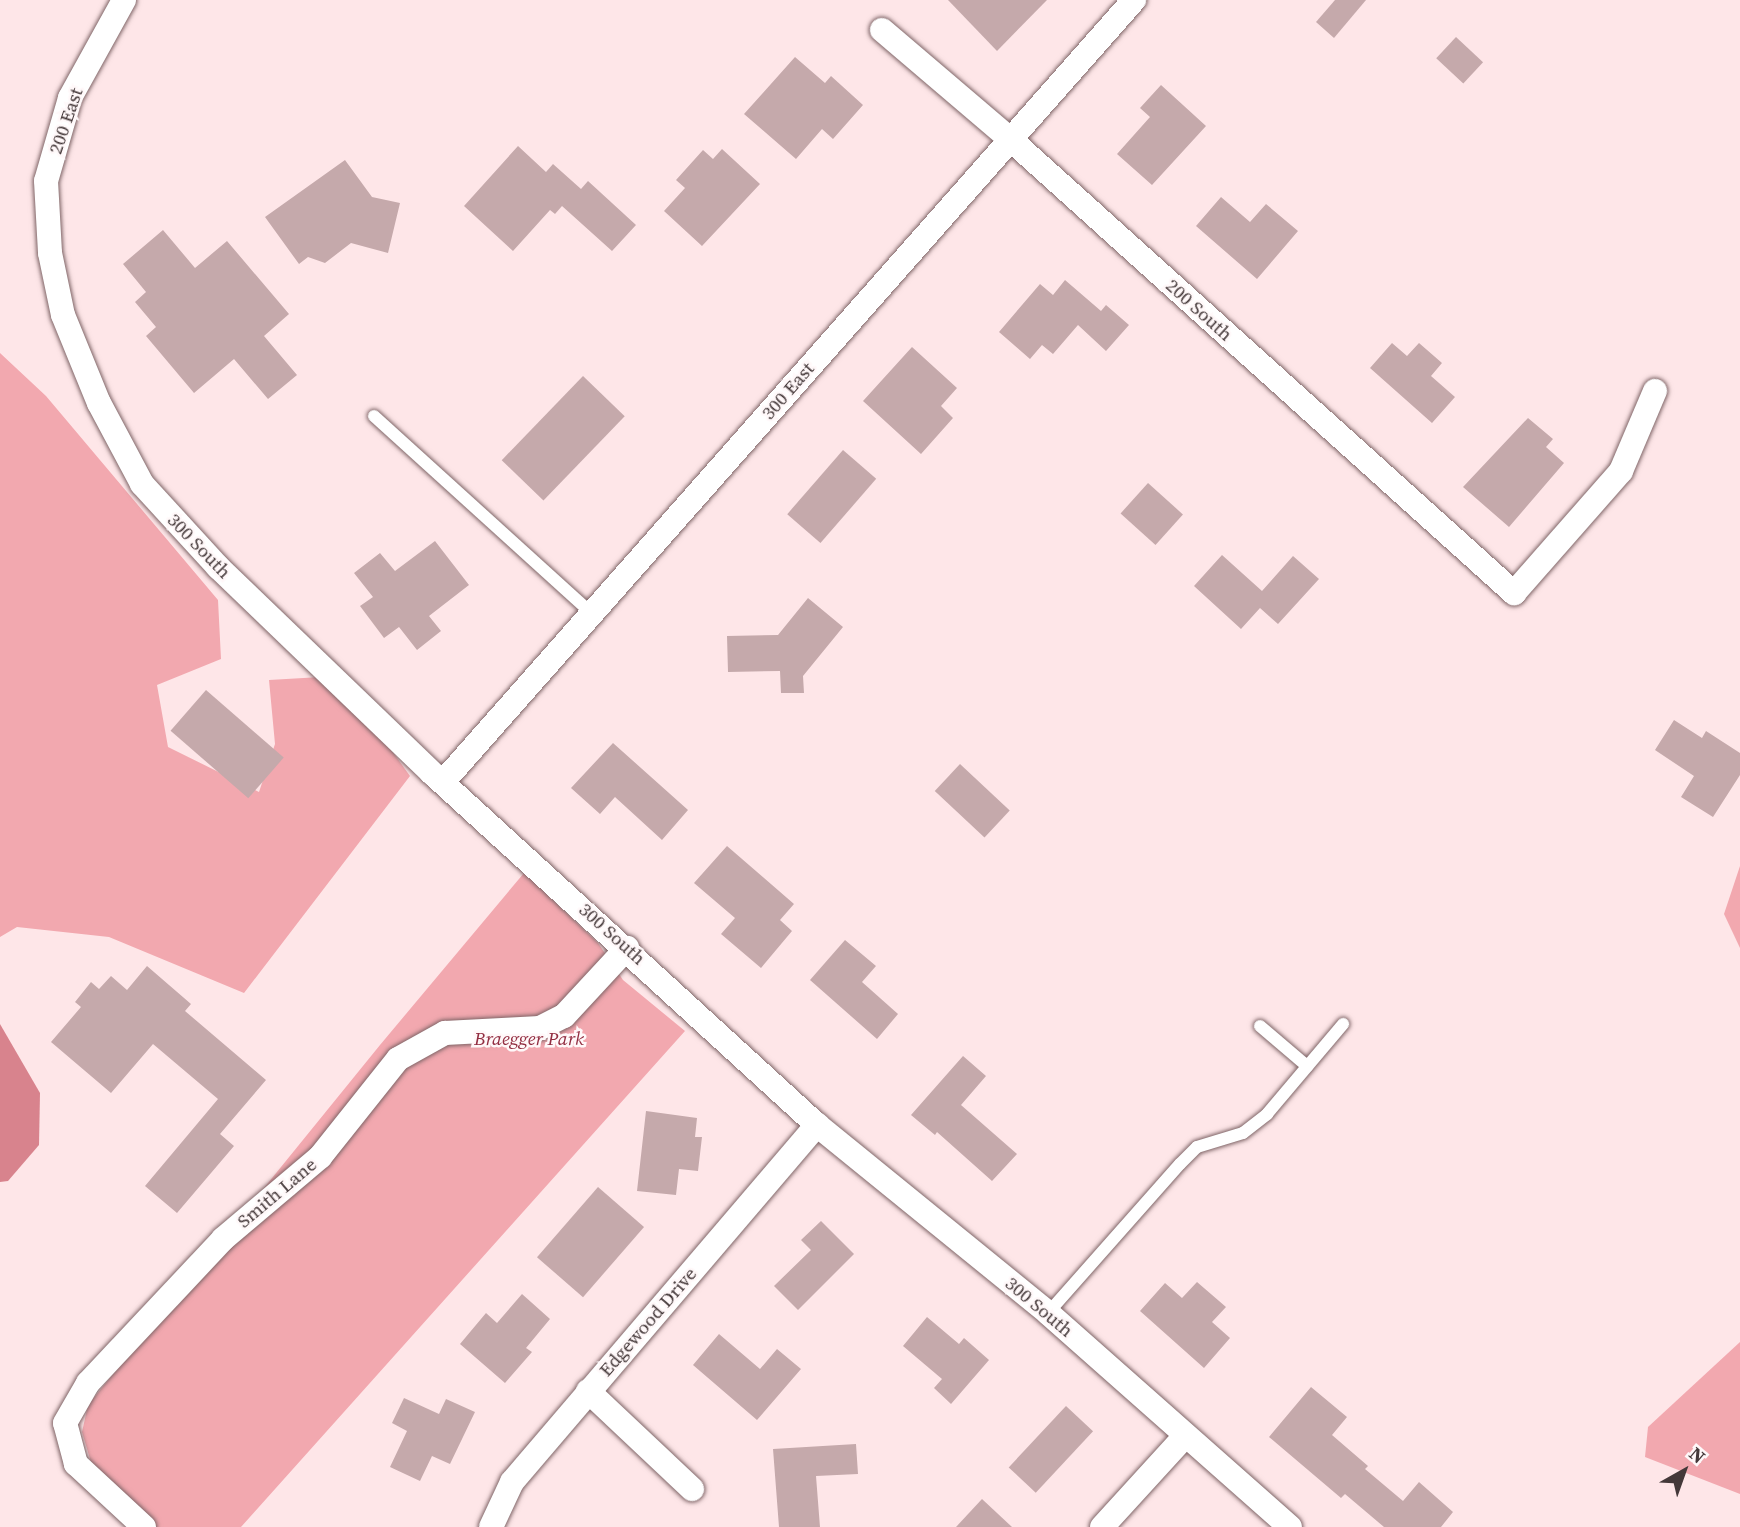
<!DOCTYPE html>
<style>
body{margin:0}
#map{position:relative;width:1740px;height:1527px;overflow:hidden;background:#fee6e8;font-family:"Source Serif 4",serif}
div>[style]{position:absolute}
.green>*{inset:0;background:#f2a8af}
.water>*{inset:0;background:#d8838d}
.building>*{inset:0;background:#c5a9ab;transform-origin:0 0}
.roads{filter:drop-shadow(0 0 2px #7f6567) drop-shadow(0 0 2px #7f6567)}
.lane>*{height:12px;margin:-6px;padding:0 6px;transform-origin:6px;border-radius:6px;background:#fff}
.street>*{height:24px;margin:-12px;padding:0 12px;transform-origin:12px;border-radius:12px;background:#fff}
span{translate:-50% -50%;white-space:nowrap;text-align:center;line-height:1.15;-webkit-text-stroke:5px #fff8f9;paint-order:stroke}
.street-label{font-size:19px;color:#443839}
.park-label{font-size:19px;color:#922d41;font-style:italic}
.north{position:absolute;left:1649px;top:1436px;width:70px;height:70px;-webkit-text-stroke:5px #fff8f9;paint-order:stroke;rotate:40deg;font-size:19px;font-weight:700;line-height:28px;text-align:center;color:#443839}
.north::after{content:'';display:block;margin:auto;width:24px;height:32px;background:#443839;clip-path:polygon(50% 0,100% 100%,50% 72%,0 100%)}
</style>
<div id="map">
<div class="green">
<div style="clip-path:polygon(0 353px,46px 396px,218px 600px,221px 659px,157px 685px,168px 747px,259px 792px,275px 744px,269px 680px,338px 676px,410px 776px,244px 993px,109px 937px,17px 927px,0 937px)"></div>
<div style="clip-path:polygon(1740px 866px,1740px 948px,1724px 914px)"></div>
<div style="clip-path:polygon(524px 873px,598px 943px,623px 980px,685px 1031px,241px 1527px,155px 1527px,93px 1469px,82px 1432px,88px 1405px,380px 1045px)"></div>
<div style="clip-path:polygon(1740px 1342px,1740px 1494px,1645px 1457px,1648px 1427px)"></div>
</div>
<div class="water">
<div style="clip-path:polygon(0 1024px,40px 1093px,39px 1145px,8px 1181px,0 1182px)"></div>
</div>
<div class="building">
<div style="clip-path:polygon(948px 0,1047px 0,997px 51px)"></div>
<div style="clip-path:polygon(1335px 0,1366px 0,1334px 38px,1316px 22px)"></div>
<div style="left:1456px;top:37px;width:37px;height:29px;rotate:43deg"></div>
<div style="clip-path:polygon(795px 57px,825px 83px,831px 76px,863px 105px,833px 139px,822px 129px,796px 159px,744px 114px)"></div>
<div style="clip-path:polygon(1161px 85px,1206px 126px,1152px 185px,1117px 154px,1150px 117px,1140px 108px)"></div>
<div style="clip-path:polygon(518px 146px,546px 172px,553px 164px,581px 189px,588px 181px,636px 225px,612px 251px,562px 206px,555px 214px,550px 210px,513px 251px,464px 206px)"></div>
<div style="clip-path:polygon(722px 149px,760px 184px,702px 246px,664px 211px,685px 188px,676px 180px,703px 150px,713px 159px)"></div>
<div style="clip-path:polygon(345px 160px,372px 197px,400px 203px,388px 253px,351px 243px,325px 263px,308px 257px,299px 264px,265px 217px)"></div>
<div style="clip-path:polygon(1221px 197px,1250px 222px,1266px 204px,1298px 231px,1257px 279px,1196px 226px)"></div>
<div style="clip-path:polygon(163px 230px,195px 268px,227px 241px,289px 314px,264px 336px,297px 375px,268px 399px,234px 359px,194px 393px,146px 336px,156px 327px,135px 302px,146px 292px,123px 264px)"></div>
<div style="clip-path:polygon(1065px 280px,1101px 311px,1106px 305px,1129px 325px,1106px 351px,1078px 325px,1053px 354px,1042px 345px,1030px 359px,999px 332px,1040px 284px,1053px 295px)"></div>
<div style="clip-path:polygon(1392px 343px,1407px 356px,1419px 343px,1442px 363px,1431px 376px,1455px 397px,1432px 423px,1370px 368px)"></div>
<div style="clip-path:polygon(912px 347px,957px 388px,941px 406px,953px 418px,921px 454px,863px 401px)"></div>
<div style="left:583px;top:376px;width:58px;height:117px;rotate:44deg"></div>
<div style="clip-path:polygon(1528px 418px,1553px 439px,1546px 447px,1564px 463px,1509px 527px,1463px 487px)"></div>
<div style="left:843px;top:450px;width:44px;height:85px;rotate:41deg"></div>
<div style="left:1148px;top:483px;width:47px;height:41px;rotate:42deg"></div>
<div style="clip-path:polygon(435px 541px,469px 585px,429px 616px,441px 631px,417px 650px,399px 627px,384px 638px,360px 606px,373px 597px,354px 573px,380px 553px,395px 571px)"></div>
<div style="clip-path:polygon(1222px 555px,1262px 591px,1293px 556px,1319px 579px,1278px 624px,1260px 608px,1241px 629px,1194px 586px)"></div>
<div style="clip-path:polygon(808px 598px,843px 627px,803px 676px,804px 693px,781px 693px,780px 671px,728px 672px,727px 636px,778px 635px)"></div>
<div style="left:206px;top:690px;width:103px;height:54px;rotate:41deg"></div>
<div style="clip-path:polygon(1674px 720px,1702px 738px,1706px 731px,1740px 753px,1740px 775px,1713px 817px,1681px 797px,1694px 776px,1655px 750px)"></div>
<div style="clip-path:polygon(613px 743px,688px 810px,662px 840px,615px 797px,600px 814px,571px 788px)"></div>
<div style="left:960px;top:764px;width:68px;height:37px;rotate:43deg"></div>
<div style="clip-path:polygon(727px 846px,794px 904px,780px 920px,792px 931px,761px 968px,721px 934px,735px 918px,694px 883px)"></div>
<div style="clip-path:polygon(845px 940px,876px 966px,862px 982px,898px 1014px,877px 1039px,810px 980px)"></div>
<div style="clip-path:polygon(147px 966px,191px 1004px,185px 1011px,266px 1080px,220px 1134px,234px 1146px,177px 1213px,145px 1186px,218px 1099px,153px 1044px,111px 1093px,51px 1042px,81px 1007px,75px 1002px,91px 982px,99px 989px,111px 976px,127px 990px)"></div>
<div style="clip-path:polygon(963px 1056px,986px 1076px,961px 1105px,1017px 1154px,992px 1181px,937px 1132px,935px 1135px,911px 1115px)"></div>
<div style="clip-path:polygon(646px 1111px,697px 1118px,695px 1137px,702px 1137px,698px 1171px,679px 1169px,676px 1195px,637px 1191px)"></div>
<div style="left:598px;top:1187px;width:61px;height:93px;rotate:41deg"></div>
<div style="clip-path:polygon(821px 1221px,854px 1254px,798px 1310px,774px 1286px,811px 1250px,801px 1240px)"></div>
<div style="clip-path:polygon(1197px 1282px,1226px 1307px,1212px 1322px,1230px 1338px,1204px 1368px,1140px 1311px,1165px 1283px,1182px 1298px)"></div>
<div style="clip-path:polygon(522px 1294px,550px 1319px,526px 1348px,532px 1352px,505px 1383px,460px 1344px,486px 1313px,497px 1323px)"></div>
<div style="clip-path:polygon(927px 1317px,959px 1344px,964px 1338px,989px 1360px,951px 1404px,934px 1388px,942px 1379px,903px 1346px)"></div>
<div style="clip-path:polygon(719px 1334px,760px 1369px,777px 1349px,801px 1369px,757px 1420px,693px 1365px)"></div>
<div style="clip-path:polygon(1311px 1387px,1347px 1417px,1332px 1435px,1368px 1466px,1365px 1469px,1403px 1501px,1419px 1482px,1453px 1512px,1441px 1527px,1384px 1527px,1345px 1494px,1341px 1498px,1269px 1437px)"></div>
<div style="clip-path:polygon(404px 1398px,439px 1414px,446px 1399px,475px 1412px,450px 1464px,432px 1456px,420px 1481px,390px 1467px,407px 1431px,392px 1423px)"></div>
<div style="left:1066px;top:1406px;width:37px;height:84px;rotate:43deg"></div>
<div style="clip-path:polygon(856px 1444px,858px 1474px,816px 1476px,820px 1527px,779px 1527px,773px 1449px)"></div>
<div style="clip-path:polygon(982px 1499px,1012px 1527px,956px 1527px)"></div>
</div>
<div class="roads">
<div class="lane">
<div style="left:374px;top:416px;width:294px;rotate:42.2deg"></div>
<div style="left:1260px;top:1026px;width:62px;rotate:40.4deg"></div>
<div style="left:1048px;top:1313px;width:199px;rotate:-48.5deg"></div>
<div style="left:1180px;top:1164px;width:24px;rotate:-45deg"></div>
<div style="left:1197px;top:1147px;width:48px;rotate:-16.9deg"></div>
<div style="left:1243px;top:1133px;width:31px;rotate:-38deg"></div>
<div style="left:1267px;top:1114px;width:118px;rotate:-49.8deg"></div>
</div>
<div class="street">
<div style="left:124px;top:0;width:112px;rotate:118.9deg"></div>
<div style="left:70px;top:98px;width:86px;rotate:106.1deg"></div>
<div style="left:46px;top:181px;width:72px;rotate:86.8deg"></div>
<div style="left:50px;top:253px;width:63px;rotate:78.2deg"></div>
<div style="left:63px;top:315px;width:95px;rotate:67.8deg"></div>
<div style="left:99px;top:403px;width:92px;rotate:62deg"></div>
<div style="left:142px;top:484px;width:113px;rotate:47.5deg"></div>
<div style="left:218px;top:567px;width:297px;rotate:43.9deg"></div>
<div style="left:432px;top:773px;width:522px;rotate:42.44deg"></div>
<div style="left:817px;top:1125px;width:298px;rotate:39.1deg"></div>
<div style="left:1048px;top:1313px;width:323px;rotate:41.5deg"></div>
<div style="left:882px;top:30px;width:167px;rotate:40.4deg"></div>
<div style="left:1009px;top:138px;width:680px;rotate:42.02deg"></div>
<div style="left:1514px;top:593px;width:162px;rotate:-48.7deg"></div>
<div style="left:1621px;top:471px;width:87px;rotate:-67deg"></div>
<div style="left:443px;top:782px;width:1044px;rotate:-48.54deg"></div>
<div style="left:588px;top:1391px;width:143px;rotate:43.3deg"></div>
<div style="left:144px;top:1527px;width:93px;rotate:-137.2deg"></div>
<div style="left:76px;top:1464px;width:42px;rotate:-105deg"></div>
<div style="left:65px;top:1423px;width:46px;rotate:-60.1deg"></div>
<div style="left:88px;top:1383px;width:197px;rotate:-46.8deg"></div>
<div style="left:223px;top:1239px;width:127px;rotate:-40.2deg"></div>
<div style="left:320px;top:1157px;width:125px;rotate:-51.5deg"></div>
<div style="left:398px;top:1059px;width:54px;rotate:-29deg"></div>
<div style="left:445px;top:1033px;width:95px;rotate:-3deg"></div>
<div style="left:540px;top:1028px;width:27px;rotate:-27deg"></div>
<div style="left:564px;top:1016px;width:93px;rotate:-47.2deg"></div>
<div style="left:491px;top:1527px;width:50px;rotate:-65deg"></div>
<div style="left:512px;top:1482px;width:470px;rotate:-49.5deg"></div>
<div style="left:1102px;top:1527px;width:123px;rotate:-47.6deg"></div>
</div>
</div>
<div class="street-label">
<span style="left:66px;top:121px;rotate:-71deg">200 East</span>
<span style="left:1199px;top:310px;rotate:42deg">200 South</span>
<span style="left:788px;top:391px;rotate:-49deg">300 East</span>
<span style="left:199px;top:546px;rotate:46deg">300 South</span>
<span style="left:612px;top:934px;rotate:42deg">300 South</span>
<span style="left:277px;top:1193px;rotate:-40deg">Smith Lane</span>
<span style="left:1039px;top:1307px;rotate:40deg">300 South</span>
<span style="left:648px;top:1322px;rotate:-49deg">Edgewood Drive</span>
</div>
<div class="park-label">
<span style="left:529px;top:1039px">Braegger Park</span>
</div>
<div class="north">N</div>
</div>
